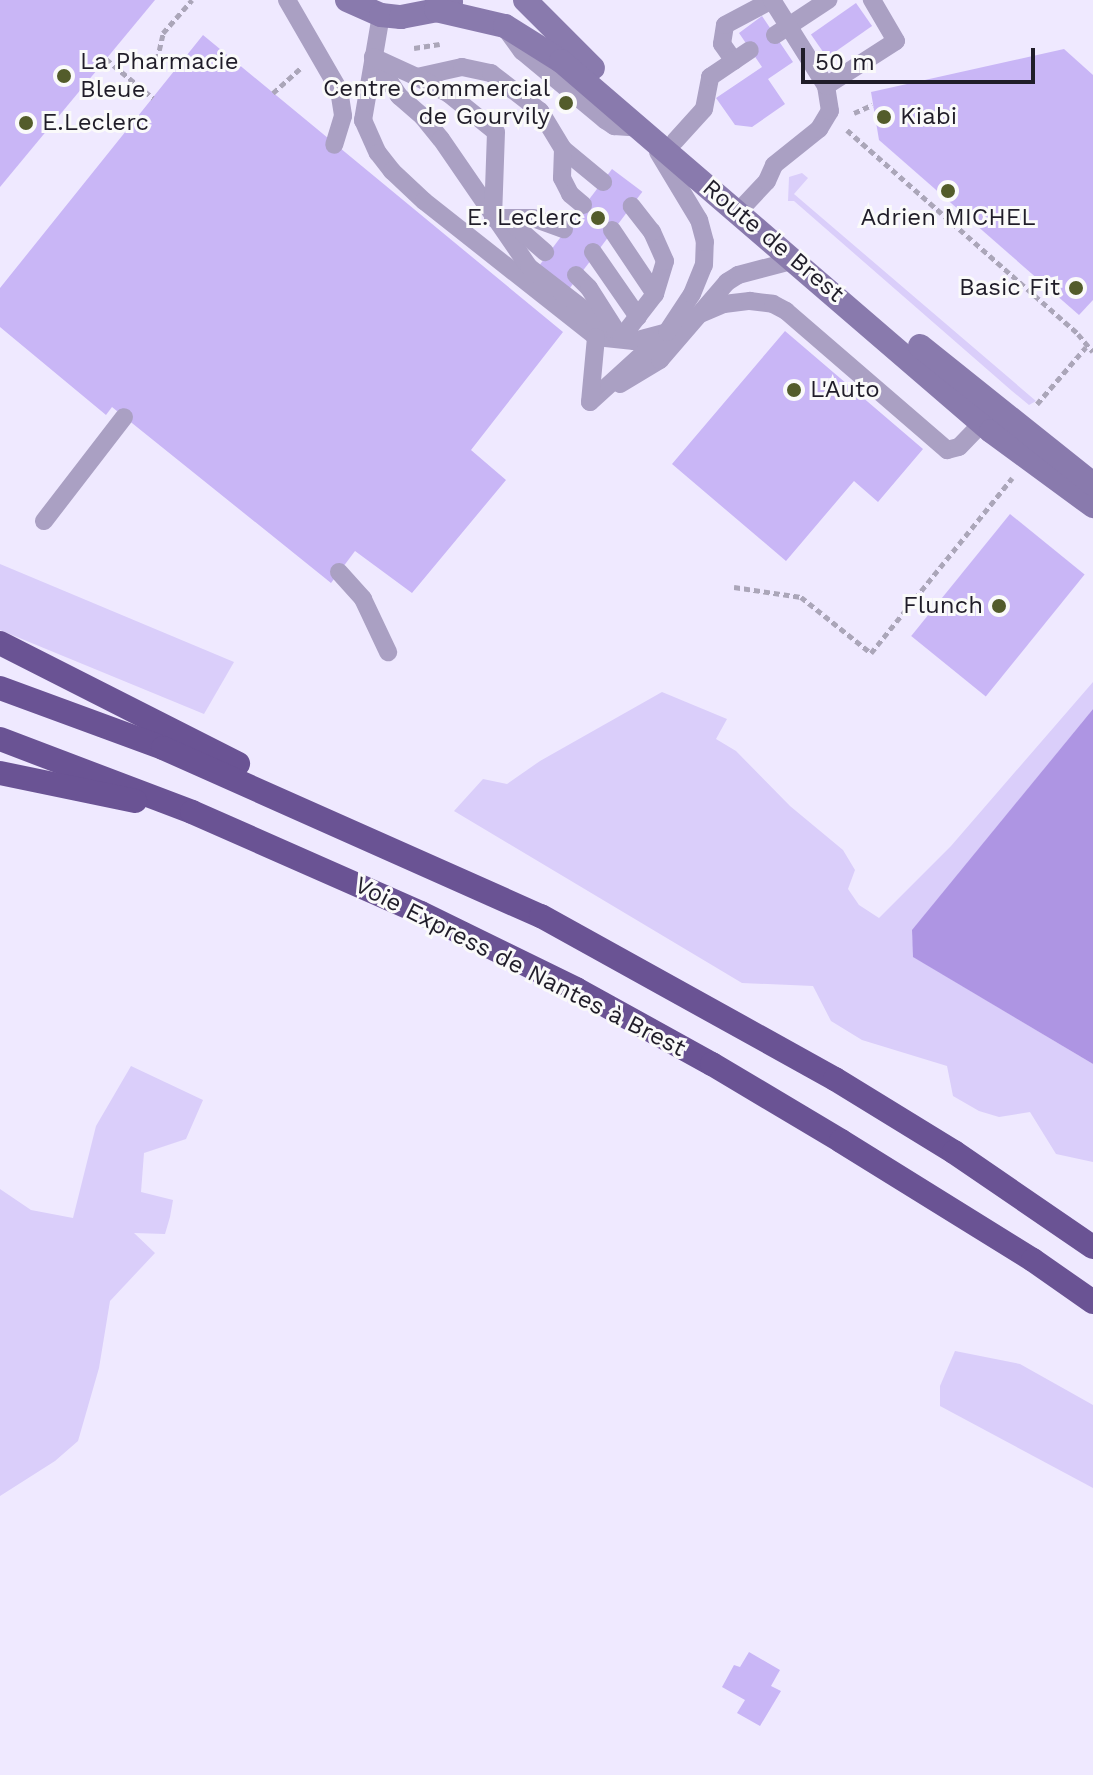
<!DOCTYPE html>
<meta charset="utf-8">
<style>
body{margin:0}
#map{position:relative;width:1093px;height:1775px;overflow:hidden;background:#efe9ff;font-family:"Work Sans",sans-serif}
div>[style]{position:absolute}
.green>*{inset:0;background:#dacefa}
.water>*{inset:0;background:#ae95e3}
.building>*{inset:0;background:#c9b6f6;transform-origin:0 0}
.path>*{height:5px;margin-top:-2.5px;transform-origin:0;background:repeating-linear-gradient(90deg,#aba6b9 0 6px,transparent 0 10px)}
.service>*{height:18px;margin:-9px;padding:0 9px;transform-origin:9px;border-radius:9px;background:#aaa0c3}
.secondary>*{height:24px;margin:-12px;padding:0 12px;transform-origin:12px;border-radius:12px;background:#897aad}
.trunk>*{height:24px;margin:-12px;padding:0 12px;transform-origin:12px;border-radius:12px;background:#6a5394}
.dots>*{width:22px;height:22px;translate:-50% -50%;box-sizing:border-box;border:4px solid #fafafa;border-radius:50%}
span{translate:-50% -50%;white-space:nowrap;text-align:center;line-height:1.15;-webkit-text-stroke:6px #fafafa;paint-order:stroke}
.poi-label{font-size:24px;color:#201d29}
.left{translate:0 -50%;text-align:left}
.right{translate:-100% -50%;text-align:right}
.street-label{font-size:24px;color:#201d29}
.scale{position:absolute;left:801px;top:48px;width:234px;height:36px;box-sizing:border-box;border:4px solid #201d29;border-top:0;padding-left:10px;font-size:24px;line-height:28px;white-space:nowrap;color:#201d29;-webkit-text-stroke:6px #fafafa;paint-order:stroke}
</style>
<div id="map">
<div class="green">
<div style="clip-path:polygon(802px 173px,808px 178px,794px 194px,1036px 401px,1029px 405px,1012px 391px,794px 201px,788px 201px,789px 177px)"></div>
<div style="clip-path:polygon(0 564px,234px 662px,204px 714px,0 630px)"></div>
<div style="clip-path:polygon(1093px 682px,1093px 709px,912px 931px,914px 957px,1093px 1064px,1093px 1162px,1056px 1154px,1030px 1112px,999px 1117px,979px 1111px,953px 1096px,947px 1066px,862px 1040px,831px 1021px,813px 986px,742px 983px,454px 811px,483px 779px,507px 784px,540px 761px,662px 692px,727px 719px,716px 739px,736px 751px,790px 806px,843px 850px,855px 870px,848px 889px,859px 905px,879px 918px,951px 846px)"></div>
<div style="clip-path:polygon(131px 1066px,203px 1100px,186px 1139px,144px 1153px,141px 1192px,173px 1200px,170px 1217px,165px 1234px,134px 1233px,155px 1253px,110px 1301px,99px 1368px,78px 1441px,55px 1461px,0 1496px,0 1189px,31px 1210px,73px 1218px,96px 1126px)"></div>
<div style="clip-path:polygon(955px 1351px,1020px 1364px,1093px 1405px,1093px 1488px,940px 1406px,940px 1386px)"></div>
</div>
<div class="water">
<div style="clip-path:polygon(1093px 709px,1093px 1064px,913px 957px,912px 930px)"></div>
</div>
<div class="building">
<div style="clip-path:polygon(0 0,155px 0,0 187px)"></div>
<div style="left:856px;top:3px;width:28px;height:55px;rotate:55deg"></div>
<div style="clip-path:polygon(762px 16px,793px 62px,768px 79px,785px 104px,752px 127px,735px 125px,716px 98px,762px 67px,739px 33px)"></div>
<div style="clip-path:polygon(203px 35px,563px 332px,471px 450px,506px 480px,412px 593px,355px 551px,331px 583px,112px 407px,106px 415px,0 327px,0 288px)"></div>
<div style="clip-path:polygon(1064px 49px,1093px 75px,1093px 300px,1079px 315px,879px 140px,871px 92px)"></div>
<div style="left:612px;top:169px;width:38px;height:122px;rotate:37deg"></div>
<div style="clip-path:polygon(785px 331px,923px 449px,878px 502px,854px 481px,786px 561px,672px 464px)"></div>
<div style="left:1010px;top:514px;width:96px;height:157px;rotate:39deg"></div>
<div style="clip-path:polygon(749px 1652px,780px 1670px,771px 1686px,781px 1691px,760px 1726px,737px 1713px,745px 1700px,722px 1687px,734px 1665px,740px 1667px)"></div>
</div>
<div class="path">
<div style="left:414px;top:48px;width:26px;rotate:-9deg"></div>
<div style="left:106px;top:59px;width:61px;rotate:39.7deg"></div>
<div style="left:157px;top:60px;width:28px;rotate:-77deg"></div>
<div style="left:163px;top:33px;width:44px;rotate:-48.7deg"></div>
<div style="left:273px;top:93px;width:39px;rotate:-42deg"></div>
<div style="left:854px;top:113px;width:20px;rotate:-24deg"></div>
<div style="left:847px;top:130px;width:308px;rotate:41.4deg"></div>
<div style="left:1078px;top:334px;width:23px;rotate:50deg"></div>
<div style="left:1037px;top:404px;width:75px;rotate:-49.3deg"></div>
<div style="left:734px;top:587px;width:68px;rotate:8.5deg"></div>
<div style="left:801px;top:597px;width:90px;rotate:38.7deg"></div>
<div style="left:871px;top:653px;width:225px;rotate:-51.1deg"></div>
</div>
<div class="service">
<div style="left:287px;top:0;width:104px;rotate:60deg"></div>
<div style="left:339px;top:90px;width:26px;rotate:81deg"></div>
<div style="left:343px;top:116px;width:30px;rotate:107deg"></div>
<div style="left:381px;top:15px;width:107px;rotate:99.7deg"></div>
<div style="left:363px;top:120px;width:36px;rotate:66deg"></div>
<div style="left:378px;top:153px;width:23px;rotate:52deg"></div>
<div style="left:392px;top:171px;width:44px;rotate:43.2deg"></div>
<div style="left:424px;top:201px;width:219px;rotate:38.3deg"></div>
<div style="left:596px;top:337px;width:38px;rotate:6deg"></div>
<div style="left:634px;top:341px;width:34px;rotate:-15deg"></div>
<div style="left:508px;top:32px;width:24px;rotate:54deg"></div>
<div style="left:522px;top:51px;width:108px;rotate:39.7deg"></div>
<div style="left:605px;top:120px;width:11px;rotate:34deg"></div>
<div style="left:614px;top:126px;width:26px;rotate:4deg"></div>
<div style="left:775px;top:35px;width:64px;rotate:-33.4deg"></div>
<div style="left:373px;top:57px;width:47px;rotate:56.3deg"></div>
<div style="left:399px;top:96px;width:32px;rotate:41deg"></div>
<div style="left:423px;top:117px;width:28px;rotate:51deg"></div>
<div style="left:441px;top:139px;width:155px;rotate:55.5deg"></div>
<div style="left:529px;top:267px;width:116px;rotate:37.7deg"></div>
<div style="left:373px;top:57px;width:48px;rotate:24.4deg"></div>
<div style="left:417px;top:77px;width:46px;rotate:-12.5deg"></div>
<div style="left:462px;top:67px;width:30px;rotate:12deg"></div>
<div style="left:491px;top:73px;width:62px;rotate:37.8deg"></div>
<div style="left:540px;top:111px;width:44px;rotate:58.8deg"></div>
<div style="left:563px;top:149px;width:52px;rotate:39.5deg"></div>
<div style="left:734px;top:61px;width:21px;rotate:-125deg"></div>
<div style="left:722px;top:44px;width:19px;rotate:-81deg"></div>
<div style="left:725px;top:25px;width:53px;rotate:-28deg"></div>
<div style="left:417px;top:77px;width:36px;rotate:28deg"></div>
<div style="left:449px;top:94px;width:60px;rotate:39deg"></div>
<div style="left:496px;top:132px;width:86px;rotate:92deg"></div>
<div style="left:493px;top:218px;width:40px"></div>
<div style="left:533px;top:218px;width:33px;rotate:20deg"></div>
<div style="left:826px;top:86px;width:83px;rotate:-32.7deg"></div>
<div style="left:896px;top:41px;width:48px;rotate:-120.3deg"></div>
<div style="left:675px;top:141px;width:43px;rotate:-47.8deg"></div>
<div style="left:704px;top:109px;width:33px;rotate:-79deg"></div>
<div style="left:710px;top:77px;width:48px;rotate:-34deg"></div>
<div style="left:563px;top:149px;width:29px;rotate:92deg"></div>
<div style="left:562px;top:178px;width:18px;rotate:63deg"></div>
<div style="left:570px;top:194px;width:17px;rotate:40deg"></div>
<div style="left:738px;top:212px;width:42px;rotate:-46.9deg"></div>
<div style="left:767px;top:181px;width:17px;rotate:-66deg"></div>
<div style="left:774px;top:165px;width:58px;rotate:-38.7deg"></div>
<div style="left:819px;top:129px;width:21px;rotate:-59deg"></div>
<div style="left:830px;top:111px;width:25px;rotate:-99deg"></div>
<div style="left:826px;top:86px;width:102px;rotate:-122.1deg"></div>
<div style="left:506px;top:218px;width:52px;rotate:41.1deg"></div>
<div style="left:612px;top:230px;width:77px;rotate:56.1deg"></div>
<div style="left:593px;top:252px;width:79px;rotate:55.3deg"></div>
<div style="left:576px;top:275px;width:18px;rotate:45deg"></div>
<div style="left:589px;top:288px;width:49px;rotate:57.6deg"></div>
<div style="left:698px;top:315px;width:28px;rotate:-23deg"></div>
<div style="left:724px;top:304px;width:26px;rotate:-7deg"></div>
<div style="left:750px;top:301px;width:23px;rotate:7deg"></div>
<div style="left:773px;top:304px;width:15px;rotate:28deg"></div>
<div style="left:786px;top:311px;width:213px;rotate:40.8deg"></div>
<div style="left:947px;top:450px;width:12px;rotate:-14deg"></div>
<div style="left:959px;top:447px;width:33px;rotate:-46deg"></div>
<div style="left:621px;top:338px;width:56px;rotate:-52.3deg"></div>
<div style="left:655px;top:294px;width:34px;rotate:-73deg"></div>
<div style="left:665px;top:261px;width:32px;rotate:-114deg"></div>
<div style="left:652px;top:232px;width:33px;rotate:-128deg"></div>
<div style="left:620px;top:384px;width:47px;rotate:-31deg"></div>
<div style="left:660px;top:360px;width:103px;rotate:-49.3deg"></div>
<div style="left:727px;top:282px;width:13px;rotate:-32deg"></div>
<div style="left:738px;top:275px;width:59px;rotate:-14.7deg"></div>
<div style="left:590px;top:402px;width:104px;rotate:-42.3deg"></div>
<div style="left:667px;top:332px;width:45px;rotate:-56.7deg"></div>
<div style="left:692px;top:294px;width:31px;rotate:-68deg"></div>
<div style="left:704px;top:265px;width:23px;rotate:-88deg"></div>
<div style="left:705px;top:242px;width:23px;rotate:-105deg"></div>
<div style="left:699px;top:220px;width:79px;rotate:-121.1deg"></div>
<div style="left:590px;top:402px;width:65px;rotate:-84.7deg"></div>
<div style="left:44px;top:521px;width:131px;rotate:-52.4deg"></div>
<div style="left:339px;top:572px;width:36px;rotate:48deg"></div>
<div style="left:363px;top:599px;width:59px;rotate:64.7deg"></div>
</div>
<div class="secondary">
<div style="left:347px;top:0;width:37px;rotate:24deg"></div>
<div style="left:381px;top:15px;width:20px;rotate:6deg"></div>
<div style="left:401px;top:17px;width:36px;rotate:-11deg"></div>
<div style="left:436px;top:10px;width:17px;rotate:-28deg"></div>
<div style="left:525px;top:0;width:96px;rotate:45deg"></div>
<div style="left:436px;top:10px;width:71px;rotate:13.1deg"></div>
<div style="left:505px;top:26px;width:66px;rotate:32deg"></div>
<div style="left:561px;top:61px;width:567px;rotate:40.71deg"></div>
<div style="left:991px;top:431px;width:127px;rotate:36.3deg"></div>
<div style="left:920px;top:346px;width:221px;rotate:38.6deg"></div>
</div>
<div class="trunk">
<div style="left:0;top:643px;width:267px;rotate:26.9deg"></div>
<div style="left:0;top:688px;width:174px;rotate:20.2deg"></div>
<div style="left:163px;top:748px;width:414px;rotate:24deg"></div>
<div style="left:541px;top:916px;width:336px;rotate:29deg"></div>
<div style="left:835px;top:1079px;width:140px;rotate:31.5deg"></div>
<div style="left:954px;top:1152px;width:168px;rotate:34.4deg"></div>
<div style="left:0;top:739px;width:205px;rotate:20.8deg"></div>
<div style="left:192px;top:812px;width:250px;rotate:23.8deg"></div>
<div style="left:421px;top:913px;width:173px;rotate:26.1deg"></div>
<div style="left:576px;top:989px;width:155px;rotate:28.9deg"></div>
<div style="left:712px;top:1064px;width:150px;rotate:30.8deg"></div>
<div style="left:841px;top:1141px;width:226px;rotate:31.8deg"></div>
<div style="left:1033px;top:1260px;width:73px;rotate:35deg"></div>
<div style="left:0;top:773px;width:138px;rotate:11.7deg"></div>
</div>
<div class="dots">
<div style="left:64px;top:76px;background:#535c2b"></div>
<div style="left:566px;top:103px;background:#535c2b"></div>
<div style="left:884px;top:117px;background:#535c2b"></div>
<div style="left:26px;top:123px;background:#535c2b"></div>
<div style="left:948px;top:191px;background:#535c2b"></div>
<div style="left:598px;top:218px;background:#535c2b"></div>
<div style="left:1076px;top:288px;background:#535c2b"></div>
<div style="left:794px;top:390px;background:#535c2b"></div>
<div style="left:999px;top:606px;background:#535c2b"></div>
</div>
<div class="poi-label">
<span class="left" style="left:80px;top:76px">La Pharmacie<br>Bleue</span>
<span class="right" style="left:550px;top:103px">Centre Commercial<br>de Gourvily</span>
<span class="left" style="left:900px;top:117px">Kiabi</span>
<span class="left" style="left:42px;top:123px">E.Leclerc</span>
<span class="right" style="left:582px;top:218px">E. Leclerc</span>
<span style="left:948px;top:218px">Adrien MICHEL</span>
<span class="right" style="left:1060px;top:288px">Basic Fit</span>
<span class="left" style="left:810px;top:390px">L'Auto</span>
<span class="right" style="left:983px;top:606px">Flunch</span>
</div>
<div class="street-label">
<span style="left:773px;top:241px;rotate:40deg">Route de Brest</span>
<span style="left:520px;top:967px;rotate:27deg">Voie Express de Nantes à Brest</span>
</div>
<div class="scale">50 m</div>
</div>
